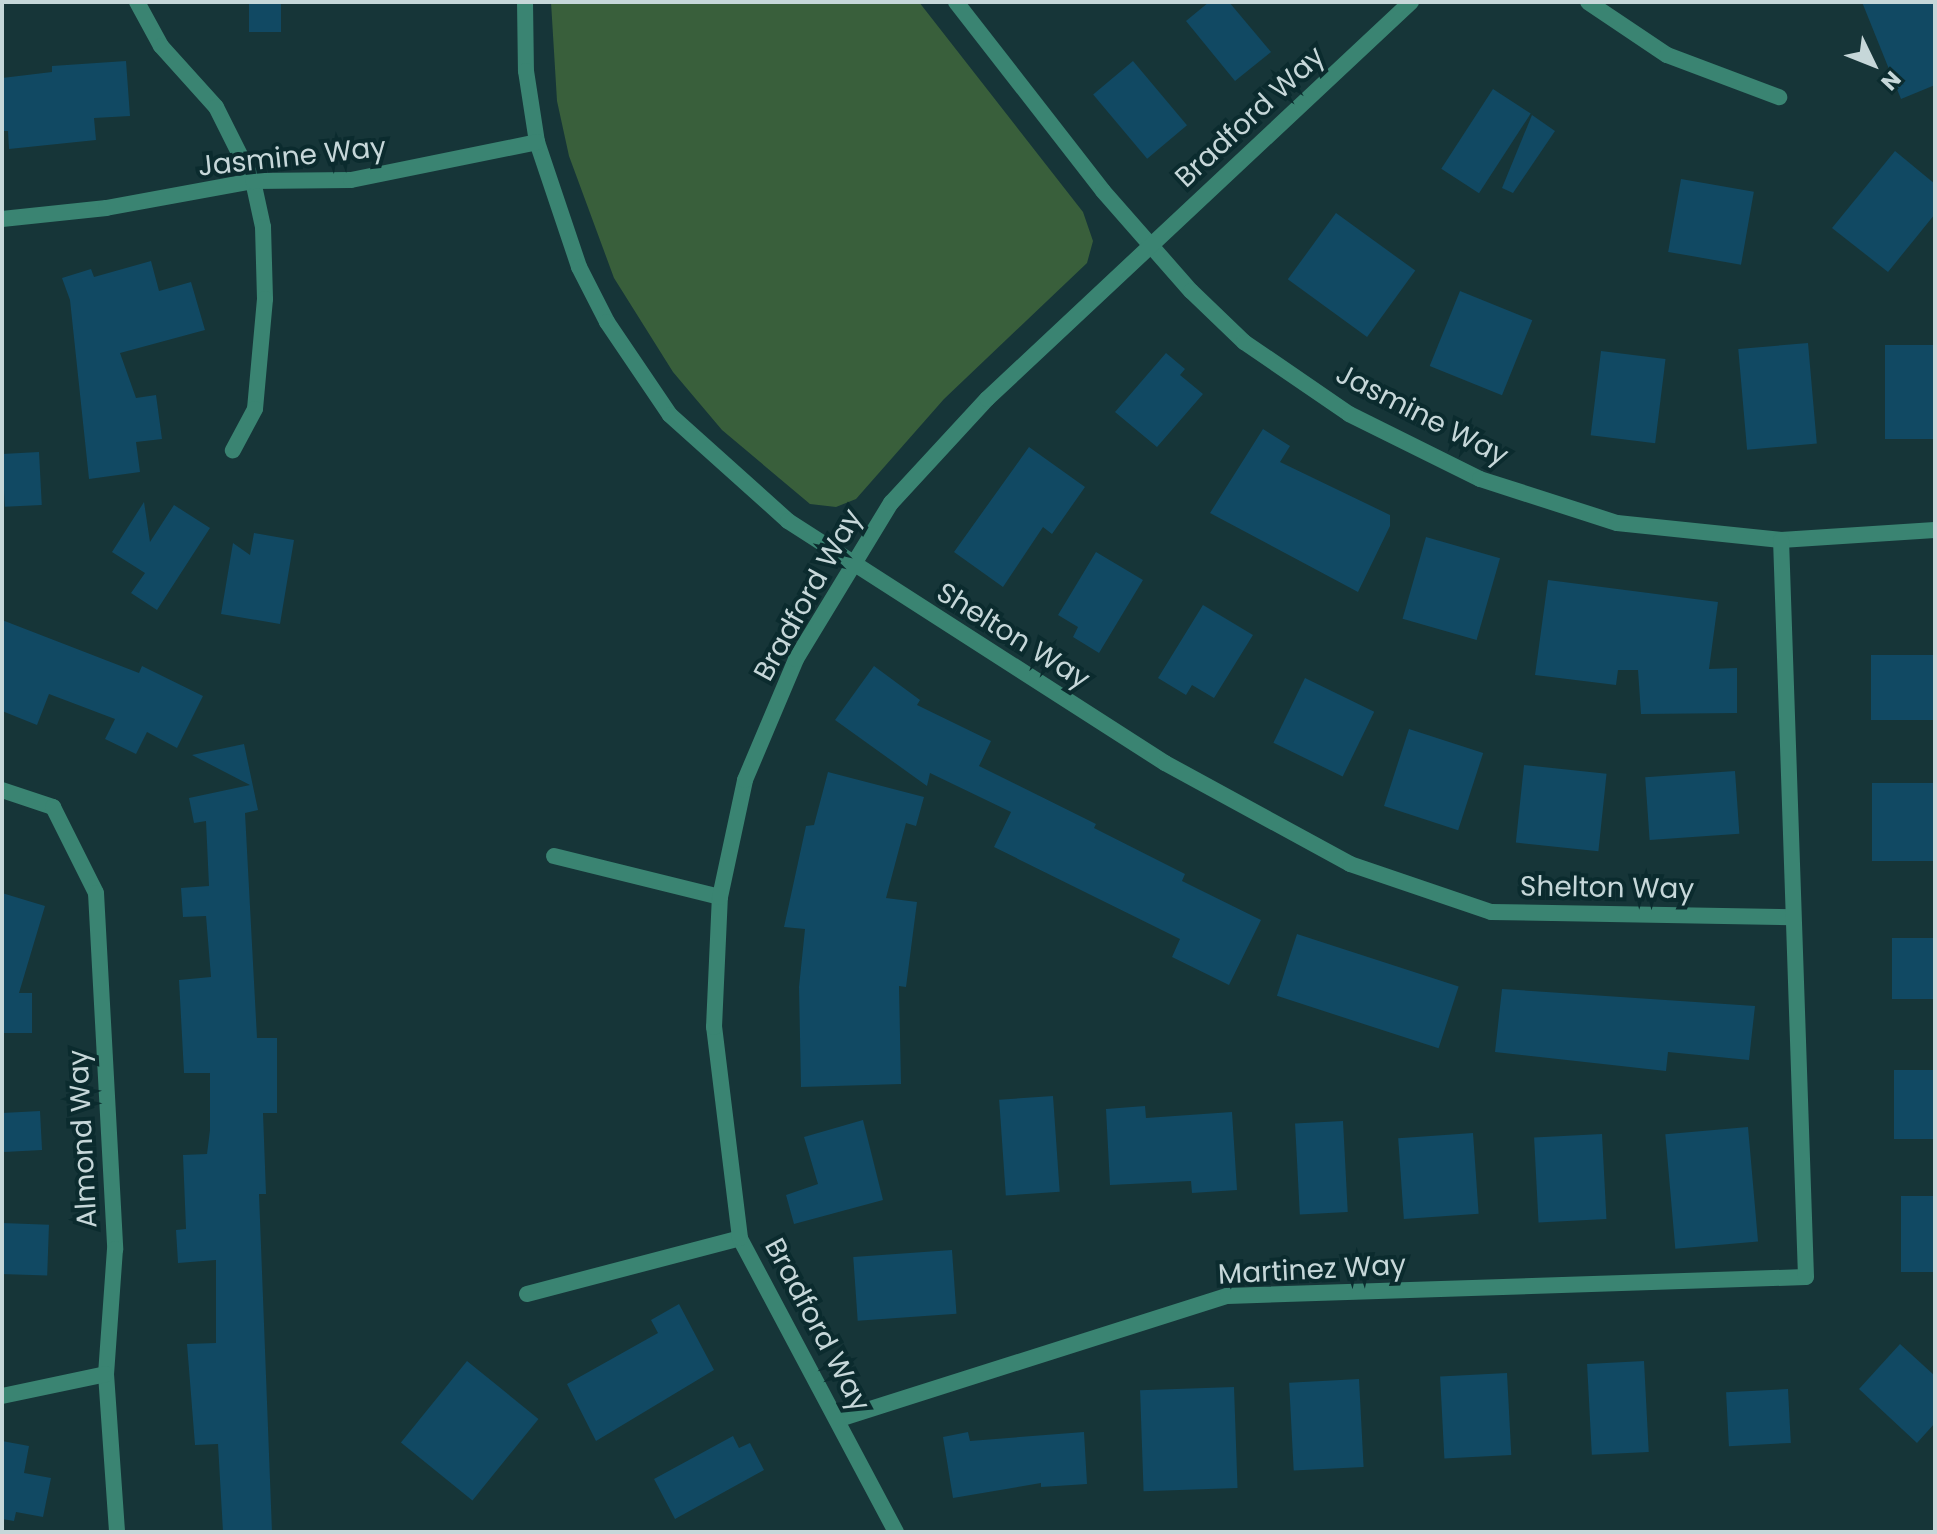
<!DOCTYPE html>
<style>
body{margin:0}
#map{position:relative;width:1937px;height:1534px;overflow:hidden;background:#163538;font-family:Poppins,sans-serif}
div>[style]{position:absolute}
.green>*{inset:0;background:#395f3b}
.building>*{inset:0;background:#114963;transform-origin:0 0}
.street>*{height:16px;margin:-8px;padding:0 8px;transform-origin:8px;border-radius:8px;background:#3a8472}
span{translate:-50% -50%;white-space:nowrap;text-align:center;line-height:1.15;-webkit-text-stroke:8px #0b2b2e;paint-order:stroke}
.street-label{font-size:28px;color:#c6d7d9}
.frame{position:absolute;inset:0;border:4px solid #c6d7d9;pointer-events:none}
.north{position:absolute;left:1833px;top:24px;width:80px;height:80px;-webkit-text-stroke:6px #0b2b2e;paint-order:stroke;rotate:133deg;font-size:22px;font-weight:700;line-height:32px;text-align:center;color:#c6d7d9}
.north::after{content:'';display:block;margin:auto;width:28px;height:36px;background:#c6d7d9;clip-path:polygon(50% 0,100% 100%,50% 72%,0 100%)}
</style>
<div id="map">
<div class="green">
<div style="clip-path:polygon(551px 2px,919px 2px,1083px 212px,1093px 241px,1087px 263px,944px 399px,856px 499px,836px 507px,810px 504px,722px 430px,673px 372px,614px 278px,569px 156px,557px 101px)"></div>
</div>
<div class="building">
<div style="left:249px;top:2px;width:32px;height:30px"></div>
<div style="clip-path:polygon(1209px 2px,1229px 2px,1271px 52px,1235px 81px,1186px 21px)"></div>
<div style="clip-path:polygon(1862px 2px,1935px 2px,1935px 85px,1901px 99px)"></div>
<div style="clip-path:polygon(126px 61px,130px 116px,94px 118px,96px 140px,9px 149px,8px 131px,2px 131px,2px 78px,52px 72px,52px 66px)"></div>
<div style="left:1133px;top:61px;width:84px;height:52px;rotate:50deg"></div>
<div style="left:1493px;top:89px;width:45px;height:95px;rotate:33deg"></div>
<div style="clip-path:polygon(1532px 115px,1555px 131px,1513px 193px,1502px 188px)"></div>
<div style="clip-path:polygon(1895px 151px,1935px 184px,1935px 214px,1888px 272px,1832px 228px)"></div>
<div style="left:1681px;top:179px;width:74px;height:74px;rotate:10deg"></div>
<div style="left:1336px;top:213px;width:98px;height:82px;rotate:36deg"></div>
<div style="clip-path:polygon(151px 261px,159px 291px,191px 282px,205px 330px,120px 353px,136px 398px,156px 395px,162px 439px,136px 442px,140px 472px,89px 479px,70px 300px,62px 278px,91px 269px,94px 277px)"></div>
<div style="left:1460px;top:291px;width:78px;height:81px;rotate:22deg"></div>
<div style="left:1808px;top:343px;width:101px;height:70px;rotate:85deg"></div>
<div style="left:1935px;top:345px;width:94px;height:50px;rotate:90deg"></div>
<div style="left:1601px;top:351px;width:65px;height:85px;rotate:7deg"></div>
<div style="clip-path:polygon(1166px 353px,1185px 369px,1180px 375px,1203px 394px,1157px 447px,1115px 412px)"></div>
<div style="clip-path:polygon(1263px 429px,1290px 446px,1280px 462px,1390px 515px,1390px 526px,1358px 592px,1210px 513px)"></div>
<div style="clip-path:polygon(1029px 447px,1085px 487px,1052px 534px,1043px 527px,1003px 587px,954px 552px)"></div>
<div style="left:39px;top:452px;width:53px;height:37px;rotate:87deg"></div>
<div style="clip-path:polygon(144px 502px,150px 542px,174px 505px,210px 528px,157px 610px,131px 593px,145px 573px,112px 552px)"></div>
<div style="clip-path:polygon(254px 533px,294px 540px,280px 624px,221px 614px,233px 543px,250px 555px)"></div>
<div style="left:1426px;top:537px;width:77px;height:85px;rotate:16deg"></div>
<div style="clip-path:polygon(1096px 552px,1143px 580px,1099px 653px,1073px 637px,1078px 627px,1058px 615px)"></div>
<div style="clip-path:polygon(1548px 580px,1718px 602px,1709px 669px,1737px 668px,1737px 713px,1641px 714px,1638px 670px,1618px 670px,1616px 685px,1535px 675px)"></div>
<div style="clip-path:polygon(1203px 605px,1253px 635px,1214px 698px,1192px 685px,1186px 695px,1158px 678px)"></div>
<div style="clip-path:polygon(2px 620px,139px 673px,142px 666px,203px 696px,177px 748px,147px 732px,136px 754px,105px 739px,115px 719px,49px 694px,37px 725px,2px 711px)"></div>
<div style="left:1935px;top:655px;width:65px;height:64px;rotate:90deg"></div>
<div style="clip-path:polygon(874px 666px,920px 700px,917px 705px,991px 741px,979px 766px,1096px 824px,1094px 828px,1185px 874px,1182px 881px,1261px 920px,1229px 985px,1172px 957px,1180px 939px,994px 847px,1011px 812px,930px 773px,927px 786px,835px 720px)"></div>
<div style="left:1305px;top:678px;width:77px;height:72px;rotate:26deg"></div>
<div style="left:1409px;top:729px;width:78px;height:81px;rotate:18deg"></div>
<div style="clip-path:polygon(244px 744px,258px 810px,245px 813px,257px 1038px,277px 1038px,277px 1113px,263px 1113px,266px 1194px,259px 1194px,272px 1532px,223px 1532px,218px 1444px,195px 1445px,187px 1344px,216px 1343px,216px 1260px,178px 1263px,176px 1230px,186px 1229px,183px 1155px,207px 1154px,210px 1130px,210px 1073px,184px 1073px,179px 980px,211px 977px,206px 916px,183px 917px,181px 888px,209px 886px,206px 821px,194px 823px,189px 798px,250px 785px,192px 755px)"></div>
<div style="left:1524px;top:765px;width:83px;height:78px;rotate:6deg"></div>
<div style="left:1735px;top:771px;width:63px;height:90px;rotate:86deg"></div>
<div style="clip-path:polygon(828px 772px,924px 797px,916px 826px,906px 823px,886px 898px,917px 902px,906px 987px,899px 986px,901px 1084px,801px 1087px,799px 987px,805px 929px,784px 927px,806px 826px,814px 825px)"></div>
<div style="left:1935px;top:783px;width:78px;height:63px;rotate:90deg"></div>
<div style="clip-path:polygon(2px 893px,45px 906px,19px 993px,32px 993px,32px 1033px,2px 1033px)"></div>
<div style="left:1297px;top:934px;width:170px;height:65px;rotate:18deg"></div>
<div style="left:1935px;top:938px;width:61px;height:43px;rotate:90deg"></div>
<div style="clip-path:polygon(1502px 989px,1755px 1006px,1749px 1060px,1668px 1052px,1666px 1071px,1495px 1052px)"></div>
<div style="left:1935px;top:1070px;width:69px;height:41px;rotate:90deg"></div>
<div style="left:1053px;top:1096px;width:96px;height:54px;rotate:86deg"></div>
<div style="clip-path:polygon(1145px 1106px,1146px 1118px,1232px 1112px,1237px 1190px,1192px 1193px,1191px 1181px,1110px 1185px,1106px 1109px)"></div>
<div style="left:40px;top:1111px;width:39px;height:38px;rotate:87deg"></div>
<div style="clip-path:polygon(863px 1120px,883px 1200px,794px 1224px,786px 1195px,818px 1184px,804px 1137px)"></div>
<div style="left:1343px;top:1121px;width:91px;height:48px;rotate:87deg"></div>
<div style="left:1748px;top:1127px;width:115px;height:83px;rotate:85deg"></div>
<div style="left:1473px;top:1133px;width:81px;height:75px;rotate:86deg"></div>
<div style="left:1602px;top:1134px;width:85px;height:68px;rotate:87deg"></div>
<div style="left:1935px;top:1196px;width:76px;height:34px;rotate:90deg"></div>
<div style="left:2px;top:1223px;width:47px;height:51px;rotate:2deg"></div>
<div style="left:952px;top:1250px;width:64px;height:99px;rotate:86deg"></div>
<div style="clip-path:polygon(679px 1304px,714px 1370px,596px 1441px,567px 1384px,658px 1333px,651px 1320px)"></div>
<div style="clip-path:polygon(1900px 1344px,1935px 1376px,1935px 1423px,1917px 1443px,1859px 1389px)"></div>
<div style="left:467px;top:1361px;width:92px;height:105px;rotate:39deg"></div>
<div style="left:1644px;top:1361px;width:91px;height:57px;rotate:87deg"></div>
<div style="left:1507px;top:1373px;width:82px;height:67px;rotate:87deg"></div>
<div style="left:1359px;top:1379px;width:88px;height:70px;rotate:87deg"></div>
<div style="left:1234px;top:1387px;width:101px;height:94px;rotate:88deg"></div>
<div style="left:1788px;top:1389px;width:54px;height:62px;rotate:87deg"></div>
<div style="clip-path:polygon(968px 1432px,970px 1441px,1084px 1432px,1087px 1484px,1041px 1487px,1041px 1483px,953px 1498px,943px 1437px)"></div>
<div style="clip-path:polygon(733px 1436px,739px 1448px,750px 1443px,764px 1470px,675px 1519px,654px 1479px)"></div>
<div style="clip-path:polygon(2px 1441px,29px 1446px,24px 1473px,51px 1478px,43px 1517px,16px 1512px,14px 1521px,2px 1519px)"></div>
</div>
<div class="street">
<div style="left:137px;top:2px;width:50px;rotate:61.4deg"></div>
<div style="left:161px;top:46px;width:82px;rotate:48deg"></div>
<div style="left:216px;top:107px;width:83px;rotate:63.4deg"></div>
<div style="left:253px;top:181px;width:47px;rotate:77.7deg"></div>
<div style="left:263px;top:227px;width:72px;rotate:88.4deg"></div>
<div style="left:265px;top:299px;width:110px;rotate:95.2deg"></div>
<div style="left:255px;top:409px;width:47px;rotate:118.2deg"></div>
<div style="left:525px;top:2px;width:69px;rotate:89.2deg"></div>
<div style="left:526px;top:71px;width:72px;rotate:81.2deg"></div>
<div style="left:537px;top:142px;width:132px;rotate:71.4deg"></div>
<div style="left:579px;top:267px;width:62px;rotate:63deg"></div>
<div style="left:607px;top:322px;width:112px;rotate:55.9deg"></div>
<div style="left:670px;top:415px;width:159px;rotate:41.9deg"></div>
<div style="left:788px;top:521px;width:448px;rotate:32.7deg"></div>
<div style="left:1165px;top:763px;width:211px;rotate:28.6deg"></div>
<div style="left:1350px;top:864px;width:149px;rotate:18.8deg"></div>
<div style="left:1491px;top:912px;width:301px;rotate:1deg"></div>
<div style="left:956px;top:2px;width:239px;rotate:52.1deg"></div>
<div style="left:1103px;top:191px;width:133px;rotate:48.7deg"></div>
<div style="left:1191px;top:291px;width:74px;rotate:43.9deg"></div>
<div style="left:1244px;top:342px;width:127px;rotate:34.4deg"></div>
<div style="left:1349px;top:414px;width:146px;rotate:26.4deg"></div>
<div style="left:1480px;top:479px;width:144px;rotate:17.8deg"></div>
<div style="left:1617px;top:523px;width:165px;rotate:5.9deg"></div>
<div style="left:1781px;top:540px;width:154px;rotate:-3.7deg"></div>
<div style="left:1588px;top:2px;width:95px;rotate:33.9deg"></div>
<div style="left:1667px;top:55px;width:120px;rotate:20.6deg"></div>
<div style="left:2px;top:219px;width:105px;rotate:-6deg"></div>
<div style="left:106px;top:208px;width:149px;rotate:-10.4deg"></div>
<div style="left:253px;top:181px;width:98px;rotate:-0.6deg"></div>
<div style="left:351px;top:180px;width:190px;rotate:-11.5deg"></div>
<div style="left:2px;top:790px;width:54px;rotate:18.4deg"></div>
<div style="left:53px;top:807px;width:96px;rotate:63.4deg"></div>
<div style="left:96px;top:893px;width:357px;rotate:86.9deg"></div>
<div style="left:115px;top:1249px;width:125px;rotate:94.1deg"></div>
<div style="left:106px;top:1374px;width:158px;rotate:86deg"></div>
<div style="left:554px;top:856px;width:171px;rotate:13.9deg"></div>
<div style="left:527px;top:1294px;width:220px;rotate:-14.7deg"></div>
<div style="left:2px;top:1396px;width:106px;rotate:-11.9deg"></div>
<div style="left:839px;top:1419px;width:407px;rotate:-17.6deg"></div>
<div style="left:1227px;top:1296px;width:579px;rotate:-1.88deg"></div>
<div style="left:1806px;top:1277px;width:737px;rotate:-91.94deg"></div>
<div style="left:896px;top:1532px;width:333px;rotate:-118deg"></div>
<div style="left:740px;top:1238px;width:213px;rotate:-97deg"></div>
<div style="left:714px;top:1027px;width:130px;rotate:-87.4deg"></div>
<div style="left:720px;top:897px;width:120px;rotate:-77.9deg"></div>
<div style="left:745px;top:780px;width:131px;rotate:-67.1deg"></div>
<div style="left:796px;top:659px;width:183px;rotate:-58.7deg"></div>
<div style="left:891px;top:503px;width:142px;rotate:-47.3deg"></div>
<div style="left:987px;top:399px;width:581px;rotate:-43.12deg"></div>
</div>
<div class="street-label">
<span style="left:1250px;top:117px;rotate:-43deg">Bradford Way</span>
<span style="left:292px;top:157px;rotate:-6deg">Jasmine Way</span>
<span style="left:1422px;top:415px;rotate:27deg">Jasmine Way</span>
<span style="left:808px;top:595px;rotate:-61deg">Bradford Way</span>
<span style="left:1013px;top:636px;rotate:32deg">Shelton Way</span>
<span style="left:1607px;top:888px;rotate:1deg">Shelton Way</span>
<span style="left:83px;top:1139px;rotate:-93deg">Almond Way</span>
<span style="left:1312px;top:1270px;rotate:-3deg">Martinez Way</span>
<span style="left:817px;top:1325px;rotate:62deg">Bradford Way</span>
</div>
<div class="frame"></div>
<div class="north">N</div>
</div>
